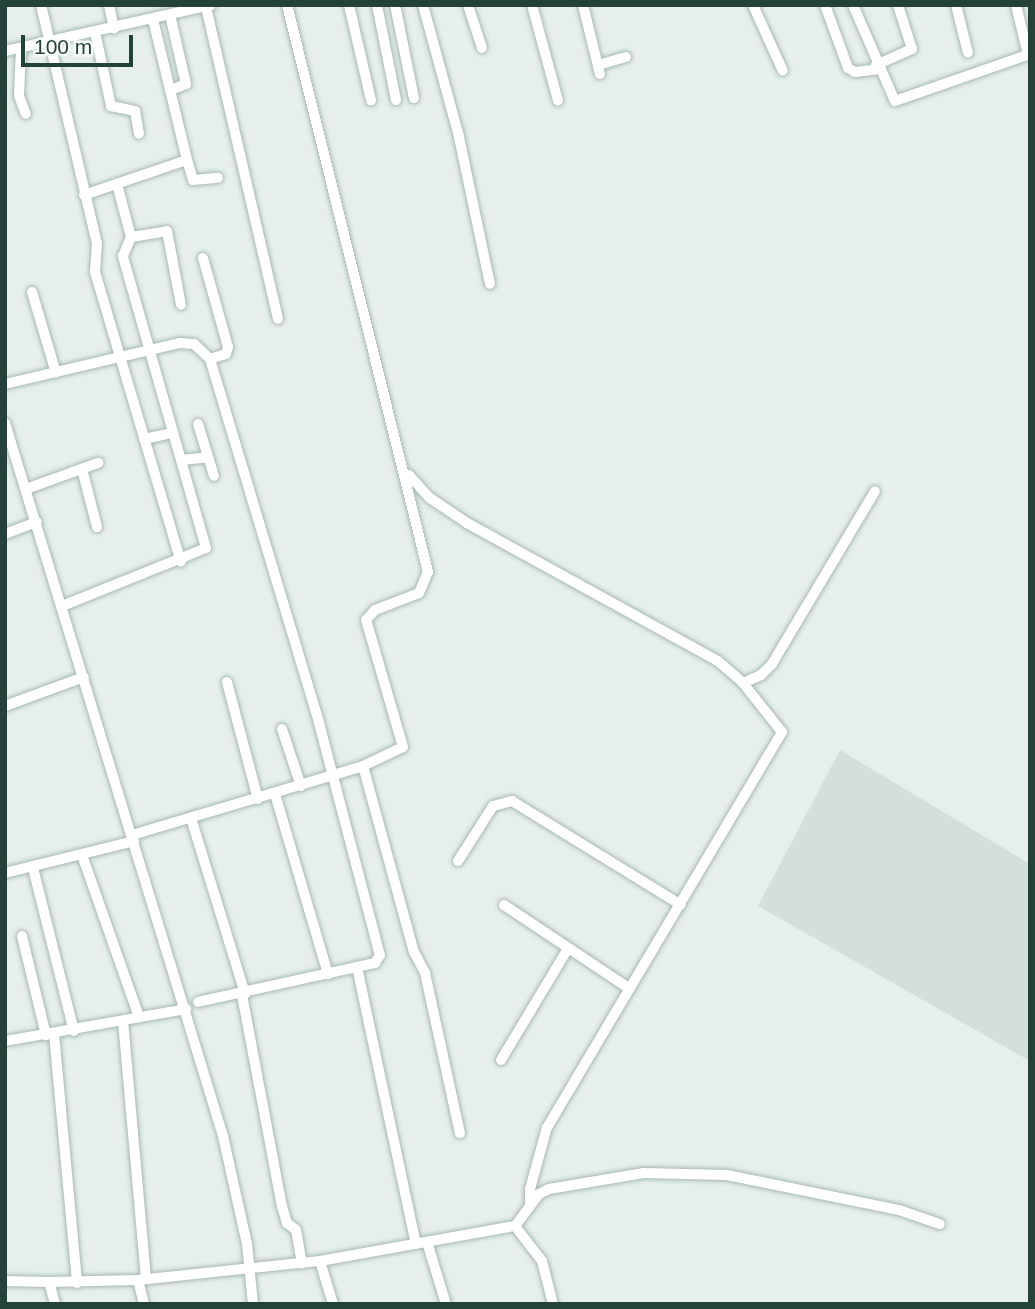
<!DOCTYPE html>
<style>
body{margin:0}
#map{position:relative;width:1035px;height:1309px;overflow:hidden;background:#e6efeb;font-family:Arial,sans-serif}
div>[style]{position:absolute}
.built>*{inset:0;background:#d4dfda}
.roads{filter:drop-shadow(0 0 2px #a8b8b2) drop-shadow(0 0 2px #a8b8b2)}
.minor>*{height:10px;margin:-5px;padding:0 5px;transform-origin:5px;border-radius:5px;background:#fff}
span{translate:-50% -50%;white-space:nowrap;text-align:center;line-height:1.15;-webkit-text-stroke:6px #f7fbf9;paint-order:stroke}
.frame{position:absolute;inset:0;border:7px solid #24423a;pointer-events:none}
.scale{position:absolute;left:21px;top:35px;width:112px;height:32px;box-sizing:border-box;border:4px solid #24423a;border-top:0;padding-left:9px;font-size:21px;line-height:24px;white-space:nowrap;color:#24423a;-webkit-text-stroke:5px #f7fbf9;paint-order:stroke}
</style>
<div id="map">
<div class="built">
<div style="clip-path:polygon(840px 750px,1030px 864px,1030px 1061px,758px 906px)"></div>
</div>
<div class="roads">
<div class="minor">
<div style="left:41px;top:5px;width:244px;rotate:76.8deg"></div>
<div style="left:97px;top:243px;width:29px;rotate:94deg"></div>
<div style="left:95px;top:272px;width:302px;rotate:73.5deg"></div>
<div style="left:109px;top:5px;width:24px;rotate:78deg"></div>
<div style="left:349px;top:5px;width:98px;rotate:77deg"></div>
<div style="left:377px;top:5px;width:97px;rotate:78.7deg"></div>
<div style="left:395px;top:5px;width:95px;rotate:78.5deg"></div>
<div style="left:423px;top:5px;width:137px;rotate:74.7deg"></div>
<div style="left:459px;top:137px;width:150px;rotate:78.1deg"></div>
<div style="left:468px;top:5px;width:45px;rotate:72deg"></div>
<div style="left:532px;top:5px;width:99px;rotate:74.8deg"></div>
<div style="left:583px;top:5px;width:71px;rotate:76.2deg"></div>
<div style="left:753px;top:5px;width:72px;rotate:65.6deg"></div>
<div style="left:825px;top:5px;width:67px;rotate:69.9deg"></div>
<div style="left:848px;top:68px;width:8px;rotate:30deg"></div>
<div style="left:855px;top:72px;width:23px;rotate:-7deg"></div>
<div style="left:853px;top:5px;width:105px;rotate:66.4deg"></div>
<div style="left:895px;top:101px;width:143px;rotate:-19.2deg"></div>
<div style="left:956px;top:5px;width:49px;rotate:76deg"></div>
<div style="left:1016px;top:5px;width:51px;rotate:76.5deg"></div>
<div style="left:206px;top:7px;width:320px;rotate:77deg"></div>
<div style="left:170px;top:15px;width:71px;rotate:76.9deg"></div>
<div style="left:186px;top:84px;width:17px;rotate:159deg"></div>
<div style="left:95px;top:32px;width:76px;rotate:77.8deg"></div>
<div style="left:111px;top:106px;width:25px;rotate:12deg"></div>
<div style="left:135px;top:111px;width:23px;rotate:80deg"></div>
<div style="left:21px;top:48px;width:48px;rotate:92.4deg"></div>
<div style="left:19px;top:96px;width:19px;rotate:69deg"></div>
<div style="left:5px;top:51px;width:211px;rotate:-12.6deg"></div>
<div style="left:598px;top:65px;width:29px;rotate:-16deg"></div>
<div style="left:876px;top:65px;width:39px;rotate:-24deg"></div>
<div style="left:912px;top:49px;width:46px;rotate:-107.7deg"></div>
<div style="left:187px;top:160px;width:21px;rotate:73deg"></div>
<div style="left:193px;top:180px;width:25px;rotate:-5deg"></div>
<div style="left:84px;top:195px;width:109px;rotate:-18.8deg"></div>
<div style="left:187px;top:160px;width:145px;rotate:-103.6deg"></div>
<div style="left:131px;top:237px;width:36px;rotate:-9deg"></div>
<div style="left:167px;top:231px;width:75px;rotate:79.3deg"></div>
<div style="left:203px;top:258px;width:92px;rotate:74.3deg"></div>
<div style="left:228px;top:347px;width:7px;rotate:106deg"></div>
<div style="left:226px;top:354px;width:17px;rotate:163deg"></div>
<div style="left:32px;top:292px;width:84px;rotate:73.5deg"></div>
<div style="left:5px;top:384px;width:180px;rotate:-13.2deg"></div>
<div style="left:180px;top:343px;width:14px;rotate:4deg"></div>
<div style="left:194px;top:344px;width:22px;rotate:43deg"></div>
<div style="left:210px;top:359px;width:380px;rotate:73.3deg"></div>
<div style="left:319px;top:723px;width:240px;rotate:75.3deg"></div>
<div style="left:380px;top:955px;width:9px;rotate:122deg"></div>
<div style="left:375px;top:963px;width:181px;rotate:167.6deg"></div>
<div style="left:5px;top:423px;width:746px;rotate:73deg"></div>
<div style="left:223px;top:1136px;width:111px;rotate:77.5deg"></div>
<div style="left:247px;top:1244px;width:60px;rotate:84.3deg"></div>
<div style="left:198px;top:424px;width:54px;rotate:72.9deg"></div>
<div style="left:144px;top:439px;width:29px;rotate:-12deg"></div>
<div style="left:181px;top:460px;width:27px;rotate:-6deg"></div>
<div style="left:82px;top:469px;width:60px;rotate:75.5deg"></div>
<div style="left:409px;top:475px;width:31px;rotate:48deg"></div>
<div style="left:430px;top:498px;width:45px;rotate:34deg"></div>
<div style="left:467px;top:523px;width:286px;rotate:28.8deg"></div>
<div style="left:718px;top:661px;width:33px;rotate:41deg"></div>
<div style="left:743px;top:683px;width:63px;rotate:51.5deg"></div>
<div style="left:782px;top:732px;width:460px;rotate:120.7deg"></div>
<div style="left:547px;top:1127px;width:64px;rotate:105.3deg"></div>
<div style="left:530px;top:1189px;width:16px;rotate:90deg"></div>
<div style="left:26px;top:489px;width:77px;rotate:-19.9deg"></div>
<div style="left:5px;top:534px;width:34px;rotate:-21deg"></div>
<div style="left:62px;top:606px;width:155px;rotate:-21.9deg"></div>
<div style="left:206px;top:548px;width:304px;rotate:-105.9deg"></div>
<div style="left:123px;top:256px;width:21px;rotate:-67deg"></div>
<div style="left:131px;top:237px;width:55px;rotate:-104.8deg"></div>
<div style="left:227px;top:682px;width:121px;rotate:75.2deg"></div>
<div style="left:743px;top:683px;width:20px;rotate:-24deg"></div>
<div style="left:761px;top:675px;width:16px;rotate:-45deg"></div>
<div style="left:772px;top:664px;width:201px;rotate:-59.2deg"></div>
<div style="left:5px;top:706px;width:84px;rotate:-20.2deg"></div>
<div style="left:282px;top:729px;width:60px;rotate:71.6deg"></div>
<div style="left:363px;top:766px;width:193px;rotate:74.7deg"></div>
<div style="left:414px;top:952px;width:24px;rotate:62deg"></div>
<div style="left:425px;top:973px;width:164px;rotate:77.7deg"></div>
<div style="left:275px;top:794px;width:188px;rotate:73.6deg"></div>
<div style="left:191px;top:818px;width:184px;rotate:72.9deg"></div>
<div style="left:132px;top:835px;width:241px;rotate:-16.6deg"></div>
<div style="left:363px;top:766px;width:44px;rotate:-25.4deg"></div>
<div style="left:403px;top:747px;width:132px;rotate:-106.2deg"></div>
<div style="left:366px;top:620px;width:13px;rotate:-48deg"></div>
<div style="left:375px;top:610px;width:47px;rotate:-21.1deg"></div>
<div style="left:419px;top:593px;width:23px;rotate:-67deg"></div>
<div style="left:428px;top:572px;width:584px;rotate:-103.96deg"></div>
<div style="left:82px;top:855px;width:172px;rotate:70.6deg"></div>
<div style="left:458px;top:861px;width:65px;rotate:-57.5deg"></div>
<div style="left:493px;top:806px;width:20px;rotate:-15deg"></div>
<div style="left:512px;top:801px;width:198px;rotate:31.6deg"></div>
<div style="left:33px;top:868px;width:168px;rotate:75.9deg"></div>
<div style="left:5px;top:873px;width:133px;rotate:-13.9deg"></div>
<div style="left:504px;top:905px;width:151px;rotate:33.7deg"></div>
<div style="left:22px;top:936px;width:102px;rotate:76.4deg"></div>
<div style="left:357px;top:967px;width:283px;rotate:78deg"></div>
<div style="left:242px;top:995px;width:215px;rotate:79.3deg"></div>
<div style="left:282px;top:1206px;width:18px;rotate:74deg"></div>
<div style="left:287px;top:1223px;width:11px;rotate:38deg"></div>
<div style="left:296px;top:1230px;width:34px;rotate:80deg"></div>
<div style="left:123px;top:1021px;width:259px;rotate:84.9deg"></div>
<div style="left:54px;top:1034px;width:250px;rotate:84.7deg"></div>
<div style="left:5px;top:1041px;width:184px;rotate:-10deg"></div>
<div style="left:501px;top:1060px;width:128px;rotate:-59deg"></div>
<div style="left:515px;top:1226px;width:44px;rotate:52.4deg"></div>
<div style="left:542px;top:1261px;width:44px;rotate:75.7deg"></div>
<div style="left:427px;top:1242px;width:65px;rotate:73deg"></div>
<div style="left:320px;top:1261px;width:45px;rotate:73.2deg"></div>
<div style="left:138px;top:1280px;width:183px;rotate:-6deg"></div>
<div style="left:320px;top:1261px;width:198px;rotate:-10.2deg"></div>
<div style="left:515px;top:1226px;width:40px;rotate:-53deg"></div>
<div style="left:539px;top:1194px;width:11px;rotate:-27deg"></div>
<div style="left:549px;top:1189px;width:96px;rotate:-9.6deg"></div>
<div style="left:644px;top:1173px;width:83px;rotate:1.4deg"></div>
<div style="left:727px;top:1175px;width:176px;rotate:11.5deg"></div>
<div style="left:899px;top:1210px;width:43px;rotate:18.9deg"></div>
<div style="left:5px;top:1281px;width:44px;rotate:1.3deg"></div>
<div style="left:55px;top:1304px;width:23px;rotate:-105deg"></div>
<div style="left:49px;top:1282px;width:89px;rotate:-1.3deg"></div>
<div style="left:138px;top:1280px;width:25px;rotate:76deg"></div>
</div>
</div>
<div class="frame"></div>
<div class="scale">100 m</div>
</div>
